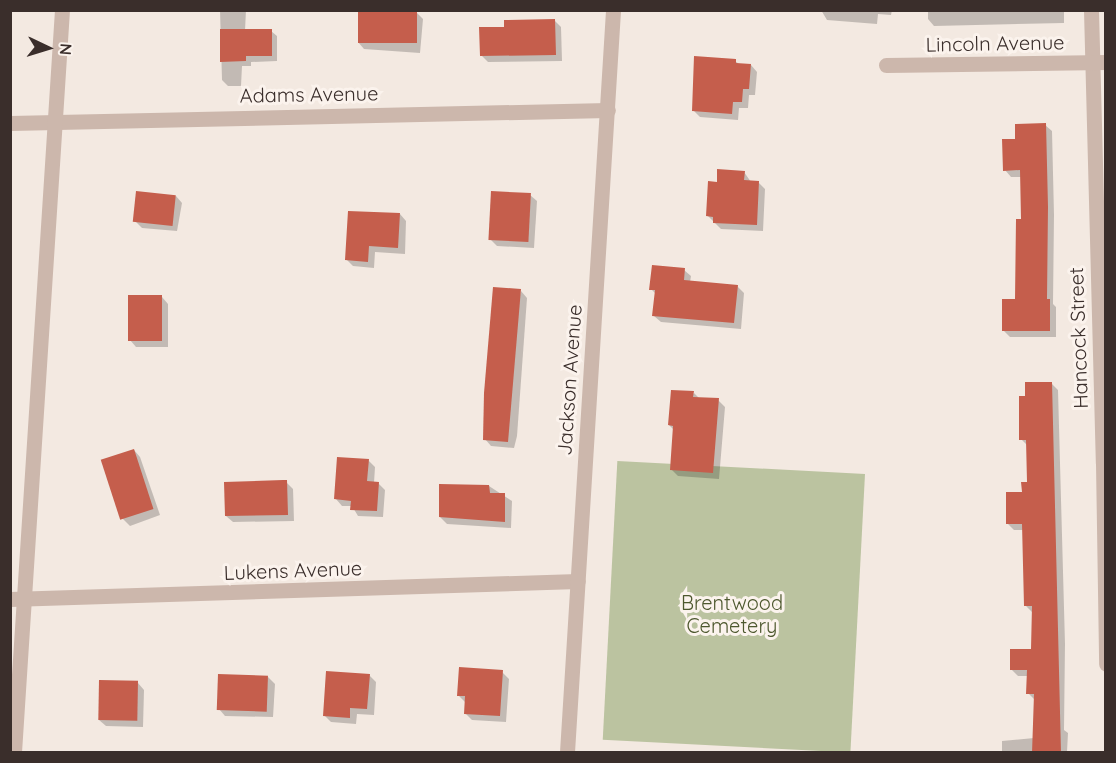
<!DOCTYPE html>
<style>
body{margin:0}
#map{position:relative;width:1116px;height:763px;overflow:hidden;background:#f3e9e1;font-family:Quicksand,sans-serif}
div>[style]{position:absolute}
.green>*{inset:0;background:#bbc3a0;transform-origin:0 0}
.shadow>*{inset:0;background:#0003}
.building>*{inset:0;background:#c55e4c;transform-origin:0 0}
.minor>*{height:15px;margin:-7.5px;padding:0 7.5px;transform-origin:7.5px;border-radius:7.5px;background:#ccb7ac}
span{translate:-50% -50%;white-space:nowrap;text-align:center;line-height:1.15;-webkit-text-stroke:6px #fbf3ed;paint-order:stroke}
.street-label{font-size:20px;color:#3a2e2b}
.park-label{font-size:20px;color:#4d582e}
.frame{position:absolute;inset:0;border:12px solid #3a2e2b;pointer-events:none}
.north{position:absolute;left:18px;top:18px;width:60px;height:60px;-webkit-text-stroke:4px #fbf3ed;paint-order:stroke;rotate:94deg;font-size:16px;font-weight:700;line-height:24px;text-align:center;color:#3a2e2b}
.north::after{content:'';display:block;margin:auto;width:21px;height:27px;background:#3a2e2b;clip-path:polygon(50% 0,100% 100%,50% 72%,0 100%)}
</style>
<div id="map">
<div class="green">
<div style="left:865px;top:474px;width:279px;height:248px;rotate:93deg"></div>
</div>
<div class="shadow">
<div style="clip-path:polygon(220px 10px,246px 10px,245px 31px,271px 31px,277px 36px,277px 61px,251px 62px,251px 66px,242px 66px,241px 86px,228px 86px,222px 80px)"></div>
<div style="clip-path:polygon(821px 10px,892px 10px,891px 15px,878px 14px,877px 24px,827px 20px)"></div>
<div style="clip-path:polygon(928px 10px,1064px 10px,1064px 23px,934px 26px,928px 19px)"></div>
<div style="clip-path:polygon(416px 12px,423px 19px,420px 53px,364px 49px,358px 42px)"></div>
<div style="clip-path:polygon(554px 20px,561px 27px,562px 61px,488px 62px,482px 56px,506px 28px)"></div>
<div style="clip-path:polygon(735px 61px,739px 64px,751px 65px,757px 72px,755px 95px,749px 95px,748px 108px,739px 108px,738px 120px,700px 117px,694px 111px)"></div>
<div style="clip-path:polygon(1045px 125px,1052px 131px,1054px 215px,1053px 304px,1056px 307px,1056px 337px,1010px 337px,1003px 330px,1016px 301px,1022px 221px,1022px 177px,1011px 177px,1005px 170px,1016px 140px)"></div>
<div style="clip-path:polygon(744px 172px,751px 182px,758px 182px,765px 189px,763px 231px,721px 229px,708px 216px,718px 183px)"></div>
<div style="clip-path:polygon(530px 195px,537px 201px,534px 248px,497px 246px,490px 239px)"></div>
<div style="clip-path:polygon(176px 196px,182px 203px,177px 231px,142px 228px,135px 221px)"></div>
<div style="clip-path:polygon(400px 214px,406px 221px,405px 254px,375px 252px,374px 268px,353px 266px,346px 259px)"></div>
<div style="clip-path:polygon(684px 270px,691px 276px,690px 282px,737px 286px,744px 293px,741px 329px,661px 322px,654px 316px,656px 294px,651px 289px)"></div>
<div style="clip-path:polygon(521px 291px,527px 298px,517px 436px,514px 448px,491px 446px,485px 439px)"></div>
<div style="clip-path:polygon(162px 297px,168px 304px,168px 347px,136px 347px,130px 340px)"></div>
<div style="clip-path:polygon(1052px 384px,1058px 390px,1065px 644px,1064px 730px,1068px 733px,1067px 752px,1002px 752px,1002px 741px,1034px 738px,1035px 700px,1028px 693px,1028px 676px,1018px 676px,1011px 669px,1033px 651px,1033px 613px,1026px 606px,1024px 530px,1014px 530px,1008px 524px,1028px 484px,1028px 446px,1021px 439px,1027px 397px)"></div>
<div style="clip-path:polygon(694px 393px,699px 398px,718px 400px,725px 407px,719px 479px,678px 476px,671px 469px,674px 430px,669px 425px)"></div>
<div style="clip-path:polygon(134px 450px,140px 457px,160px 515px,130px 526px,123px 519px)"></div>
<div style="clip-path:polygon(368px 460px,375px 467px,374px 483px,378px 483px,385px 490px,383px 517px,358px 516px,352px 506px,342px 506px,336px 499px)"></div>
<div style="clip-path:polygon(286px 482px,293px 489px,294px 521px,233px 522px,226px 516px)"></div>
<div style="clip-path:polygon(489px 486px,512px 501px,511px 528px,447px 524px,440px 517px)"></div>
<div style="clip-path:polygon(502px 672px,509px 679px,506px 722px,472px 720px,465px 713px,466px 703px,458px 695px)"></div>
<div style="clip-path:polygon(369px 675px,376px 682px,374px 715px,357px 714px,356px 724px,331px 722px,324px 715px)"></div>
<div style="clip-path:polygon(268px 677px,275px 684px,273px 717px,225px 716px,219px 709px)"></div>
<div style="clip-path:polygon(138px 683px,144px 690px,143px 727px,106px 726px,99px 720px)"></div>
</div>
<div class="building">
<div style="left:358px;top:10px;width:59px;height:33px"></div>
<div style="clip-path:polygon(555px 19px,556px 55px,480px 56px,479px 27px,504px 27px,504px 20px)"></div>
<div style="clip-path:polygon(220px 29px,272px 29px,272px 56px,246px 56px,246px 61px,220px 62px)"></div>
<div style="clip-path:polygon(694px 56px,736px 59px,736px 63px,751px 64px,749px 89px,743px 89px,742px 102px,733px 102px,732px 114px,692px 111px)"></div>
<div style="clip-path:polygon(1046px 123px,1048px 207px,1047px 299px,1050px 299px,1050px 331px,1002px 331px,1002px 299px,1015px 299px,1016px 219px,1021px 219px,1020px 170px,1003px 171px,1002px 139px,1015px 139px,1015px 124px)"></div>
<div style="clip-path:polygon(717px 169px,745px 171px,744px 180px,759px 181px,757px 225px,713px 223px,713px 217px,706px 216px,708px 181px,717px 182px)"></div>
<div style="left:136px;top:191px;width:40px;height:31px;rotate:6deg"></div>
<div style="left:491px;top:191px;width:40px;height:49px;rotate:3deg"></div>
<div style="clip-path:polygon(348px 211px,400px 213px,398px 248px,369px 246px,368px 262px,345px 260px)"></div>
<div style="clip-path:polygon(652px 265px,685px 268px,684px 280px,738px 285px,734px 323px,652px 316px,655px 290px,649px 290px)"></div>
<div style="clip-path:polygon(493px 287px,521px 289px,508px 442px,483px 440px,484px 393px)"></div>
<div style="left:128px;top:295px;width:34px;height:46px"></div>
<div style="clip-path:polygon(1025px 382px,1052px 382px,1061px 753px,1032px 753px,1034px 694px,1026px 694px,1027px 670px,1010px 670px,1010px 649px,1031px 649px,1032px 606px,1024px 606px,1022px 524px,1006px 524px,1006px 492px,1022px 492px,1021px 482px,1027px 482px,1026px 440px,1019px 440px,1019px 396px,1025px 396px)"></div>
<div style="clip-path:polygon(671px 390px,694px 391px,693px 397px,719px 398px,713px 473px,670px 470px,673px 426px,668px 425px)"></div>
<div style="left:134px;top:449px;width:63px;height:35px;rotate:72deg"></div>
<div style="clip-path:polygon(337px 457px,369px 459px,367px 481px,379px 482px,377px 511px,350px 510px,351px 501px,334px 499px)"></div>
<div style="clip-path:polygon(283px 480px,287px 480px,288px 515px,225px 516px,224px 482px)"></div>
<div style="clip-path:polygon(439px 484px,489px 485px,490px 493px,505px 493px,505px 522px,439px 517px)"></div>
<div style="clip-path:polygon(459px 667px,503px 670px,500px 716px,464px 714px,465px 696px,457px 696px)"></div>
<div style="clip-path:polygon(326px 671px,370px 674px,367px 709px,350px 708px,350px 718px,323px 716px)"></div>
<div style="left:218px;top:674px;width:50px;height:36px;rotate:2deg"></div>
<div style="left:99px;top:680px;width:39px;height:40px;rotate:1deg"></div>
</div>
<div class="minor">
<div style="left:1091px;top:10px;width:453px;rotate:88.5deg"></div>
<div style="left:1103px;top:463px;width:201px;rotate:89.1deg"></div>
<div style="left:886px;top:65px;width:220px;rotate:-0.8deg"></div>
<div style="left:10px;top:123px;width:598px;rotate:-1.25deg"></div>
<div style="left:10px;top:599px;width:568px;rotate:-1.82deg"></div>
<div style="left:14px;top:752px;width:744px;rotate:-86.3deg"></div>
<div style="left:567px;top:752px;width:743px;rotate:-86.45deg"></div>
</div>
<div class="street-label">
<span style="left:995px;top:43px;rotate:-1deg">Lincoln Avenue</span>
<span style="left:309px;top:94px;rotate:-1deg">Adams Avenue</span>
<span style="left:1078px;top:338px;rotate:-92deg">Hancock Street</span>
<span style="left:569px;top:380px;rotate:-86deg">Jackson Avenue</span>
<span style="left:293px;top:570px;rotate:-2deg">Lukens Avenue</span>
</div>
<div class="park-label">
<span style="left:732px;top:614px">Brentwood<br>Cemetery</span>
</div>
<div class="frame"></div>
<div class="north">N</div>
</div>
